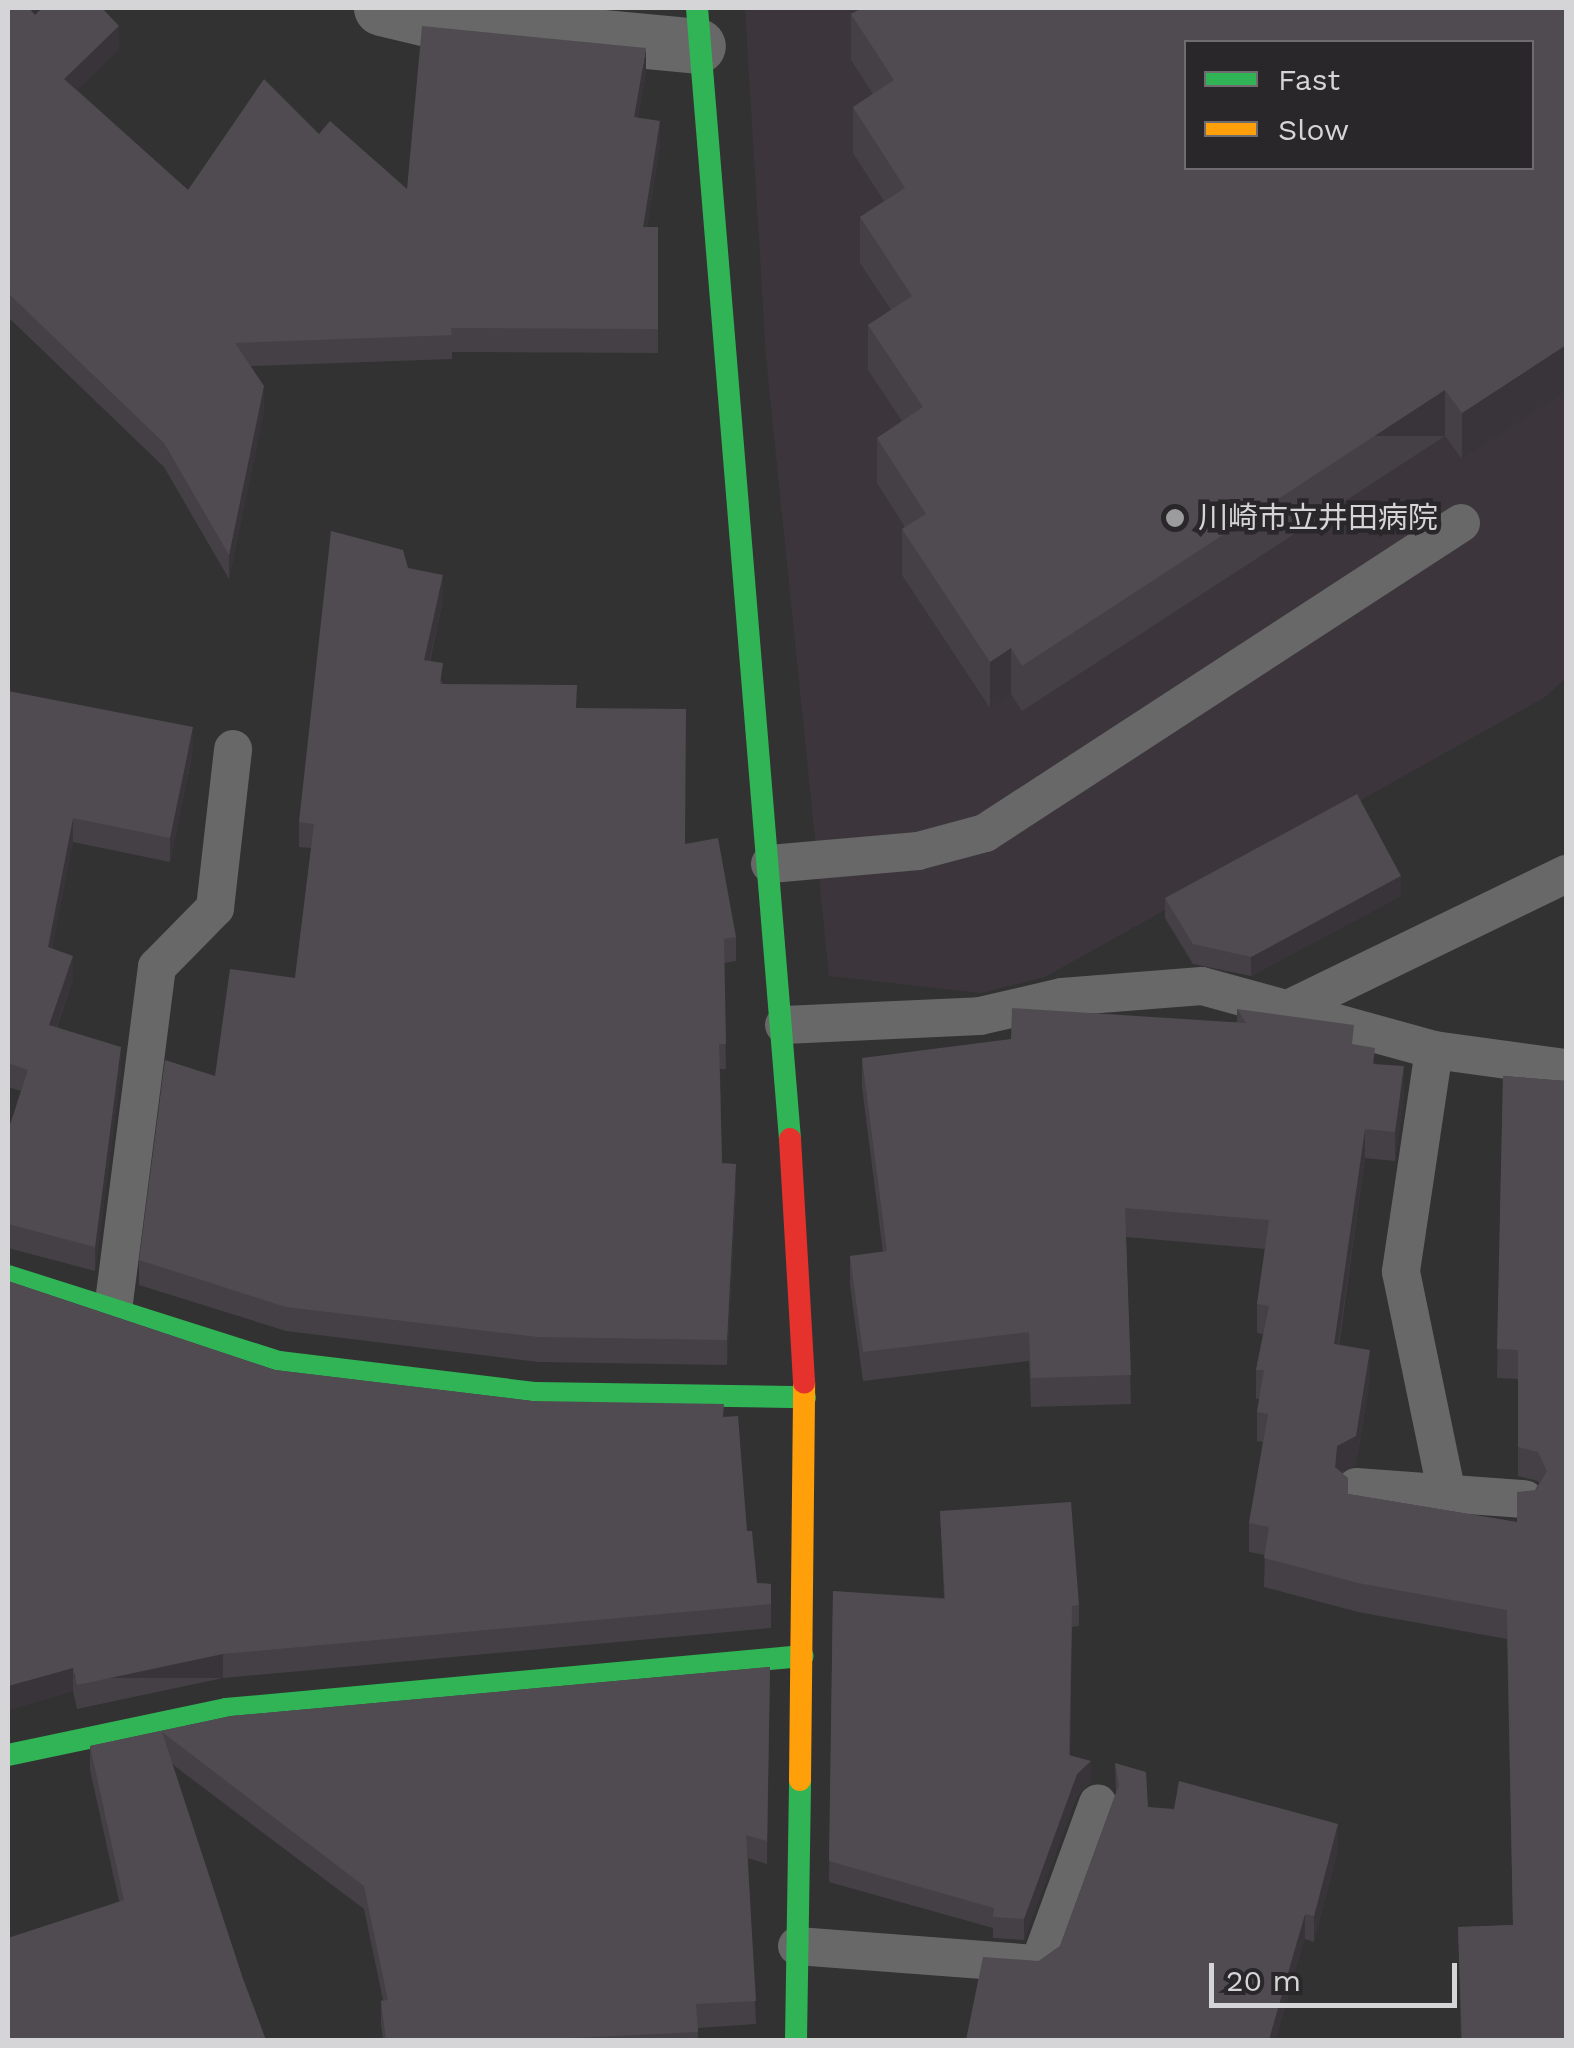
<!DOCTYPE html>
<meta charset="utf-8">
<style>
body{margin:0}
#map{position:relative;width:1574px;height:2048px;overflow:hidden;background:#323232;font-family:"Work Sans","Noto Sans JP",sans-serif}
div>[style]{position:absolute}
.built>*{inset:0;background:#3c363c}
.lane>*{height:38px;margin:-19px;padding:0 19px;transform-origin:19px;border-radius:19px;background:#686868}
.street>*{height:55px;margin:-27.5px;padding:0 27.5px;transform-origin:27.5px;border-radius:27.5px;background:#686868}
.fast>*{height:22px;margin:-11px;padding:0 11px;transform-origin:11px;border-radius:11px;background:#30b455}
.slow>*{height:22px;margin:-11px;padding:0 11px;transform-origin:11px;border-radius:11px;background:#ff9f0a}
.jam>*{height:22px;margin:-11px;padding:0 11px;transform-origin:11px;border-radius:11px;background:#e5322d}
.wall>*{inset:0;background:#454046}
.shaded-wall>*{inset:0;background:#383439;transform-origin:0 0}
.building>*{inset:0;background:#504b51}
.dots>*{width:28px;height:28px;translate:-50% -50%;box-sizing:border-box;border:5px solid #292729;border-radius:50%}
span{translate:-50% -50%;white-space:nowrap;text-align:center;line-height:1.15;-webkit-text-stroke:9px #292729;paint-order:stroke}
.poi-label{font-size:30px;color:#d5d4d6}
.left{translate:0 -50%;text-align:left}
.frame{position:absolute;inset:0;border:10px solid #d5d4d6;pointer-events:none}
.legend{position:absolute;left:1184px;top:40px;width:350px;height:130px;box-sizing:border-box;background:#292729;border:2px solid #6e6c6e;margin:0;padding:12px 18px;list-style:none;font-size:30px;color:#d5d4d6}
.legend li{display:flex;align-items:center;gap:20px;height:50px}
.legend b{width:50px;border:2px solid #6e6c6e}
.scale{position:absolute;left:1209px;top:1963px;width:248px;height:45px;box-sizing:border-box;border:5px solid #d5d4d6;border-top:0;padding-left:12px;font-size:30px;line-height:35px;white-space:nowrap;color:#d5d4d6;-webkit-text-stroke:8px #292729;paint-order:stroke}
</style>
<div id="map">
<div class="built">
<div style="clip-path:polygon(evenodd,745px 8px,1566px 8px,1566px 678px,1545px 697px,1045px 977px,981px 993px,829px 976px,766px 357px,745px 8px,1186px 42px,1532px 42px,1532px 168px,1186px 168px,1186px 42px)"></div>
</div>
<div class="lane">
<div style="left:770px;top:864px;width:149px;rotate:-5deg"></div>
<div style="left:918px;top:851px;width:69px;rotate:-15deg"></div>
<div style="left:985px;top:833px;width:568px;rotate:-33.07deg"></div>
<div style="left:1288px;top:1009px;width:309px;rotate:-25.9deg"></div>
<div style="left:784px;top:1025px;width:196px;rotate:-2.6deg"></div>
<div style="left:980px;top:1016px;width:84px;rotate:-13deg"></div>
<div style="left:1062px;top:997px;width:140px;rotate:-4.5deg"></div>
<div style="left:1202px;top:986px;width:241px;rotate:15.4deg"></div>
<div style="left:1434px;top:1050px;width:133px;rotate:7.8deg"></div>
<div style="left:1434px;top:1050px;width:224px;rotate:98.5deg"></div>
<div style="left:1401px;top:1272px;width:227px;rotate:78.3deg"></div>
<div style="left:113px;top:1310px;width:346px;rotate:-82.7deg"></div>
<div style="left:157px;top:967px;width:83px;rotate:-45.5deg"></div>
<div style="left:215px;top:908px;width:160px;rotate:-83.5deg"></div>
<div style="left:1356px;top:1487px;width:169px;rotate:4.1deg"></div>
<div style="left:797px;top:1946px;width:243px;rotate:4.3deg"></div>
<div style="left:1039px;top:1964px;width:171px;rotate:-69.9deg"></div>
</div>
<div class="street">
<div style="left:381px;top:8px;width:56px;rotate:13.5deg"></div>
<div style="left:435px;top:21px;width:264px;rotate:5.4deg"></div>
</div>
<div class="fast">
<div style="left:697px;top:8px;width:1135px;rotate:85.3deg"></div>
<div style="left:8px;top:1276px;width:284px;rotate:17.6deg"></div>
<div style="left:279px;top:1362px;width:259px;rotate:6.9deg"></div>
<div style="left:536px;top:1393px;width:269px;rotate:0.9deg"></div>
<div style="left:8px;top:1755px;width:223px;rotate:-11.9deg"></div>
<div style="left:226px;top:1709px;width:579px;rotate:-5.25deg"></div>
<div style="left:796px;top:2040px;width:260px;rotate:-89.1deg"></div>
</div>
<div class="slow">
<div style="left:800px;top:1780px;width:397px;rotate:-89.4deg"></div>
</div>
<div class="jam">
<div style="left:790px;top:1139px;width:244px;rotate:86.7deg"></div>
</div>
<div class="wall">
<div style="clip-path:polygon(8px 8px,35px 15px,119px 50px,77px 90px,188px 190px,319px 134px,407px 189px,646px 72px,638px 117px,660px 145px,647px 227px,658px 227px,658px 353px,452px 352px,452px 359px,251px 366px,264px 411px,229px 579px,164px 467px,8px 317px)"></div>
<div style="clip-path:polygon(1566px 8px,1566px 391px,1462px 459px,1445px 436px,1022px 711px,1011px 694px,990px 708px,902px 575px,902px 529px,905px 527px,877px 483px,877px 438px,902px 421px,868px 370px,868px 325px,891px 310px,860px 263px,860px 217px,884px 201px,853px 153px,853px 107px,873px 94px,851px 60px,851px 14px)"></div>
<div style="clip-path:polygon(408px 568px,443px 600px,430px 661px,443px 684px,577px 708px,685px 844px,736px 937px,736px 961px,724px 963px,726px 1069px,720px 1069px,722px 1163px,736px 1189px,727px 1365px,538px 1362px,286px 1331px,139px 1285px,139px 1260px,215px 1076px,295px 978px,311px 848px,299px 847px,299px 822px)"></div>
<div style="clip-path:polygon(8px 691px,193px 751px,170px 862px,73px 842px,52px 948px,73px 979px,57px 1027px,121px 1071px,95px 1271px,8px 1248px,8px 1131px,21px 1091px,8px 1087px)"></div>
<div style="clip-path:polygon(1401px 896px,1251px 976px,1193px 964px,1165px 918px,1165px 898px)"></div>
<div style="clip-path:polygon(1237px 1009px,1354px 1045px,1375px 1064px,1404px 1096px,1395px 1161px,1365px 1158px,1339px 1345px,1370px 1379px,1356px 1465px,1342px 1473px,1348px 1494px,1517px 1522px,1539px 1483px,1538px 1481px,1518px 1476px,1518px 1379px,1497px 1378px,1503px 1076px,1566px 1081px,1566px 2040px,1461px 2040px,1458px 1927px,1513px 1925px,1507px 1639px,1358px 1612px,1264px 1587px,1265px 1555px,1249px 1552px,1249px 1523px,1263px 1442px,1257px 1441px,1257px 1412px,1259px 1399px,1256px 1399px,1256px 1370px,1263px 1334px,1257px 1333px,1257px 1304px,1265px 1249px,1126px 1237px,1131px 1404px,1031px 1407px,1029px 1361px,863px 1381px,850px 1285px,850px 1256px,883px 1252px,862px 1087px,862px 1058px,1237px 1022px)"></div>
<div style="clip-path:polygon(8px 1281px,275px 1370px,532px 1401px,724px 1417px,757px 1583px,771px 1584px,771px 1628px,223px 1678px,77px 1709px,73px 1691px,8px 1710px)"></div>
<div style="clip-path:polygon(940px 1511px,1079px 1605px,1079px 1626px,1072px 1627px,1070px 1755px,1091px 1782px,1077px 1795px,1024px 1940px,993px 1938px,993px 1928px,829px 1882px,833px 1591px,944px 1598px)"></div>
<div style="clip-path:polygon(770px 1667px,767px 1864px,748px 1858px,756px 2024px,698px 2028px,698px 2040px,383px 2040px,381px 2024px,381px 2001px,383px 2000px,364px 1909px,172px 1764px,242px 1976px,119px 1901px,90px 1770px,90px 1746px,231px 1716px)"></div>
<div style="clip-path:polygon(1115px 1763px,1148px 1807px,1338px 1849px,1314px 1942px,1305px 1939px,1039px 1961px,1060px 1946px,1116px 1793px)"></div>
</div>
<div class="shaded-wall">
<div style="clip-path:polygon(119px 26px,119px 50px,64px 103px,64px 79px)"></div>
<div style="clip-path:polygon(646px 48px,646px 72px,634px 141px,634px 117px)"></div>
<div style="clip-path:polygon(660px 121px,660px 145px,643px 251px,643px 227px)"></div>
<div style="clip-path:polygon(1566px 345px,1566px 391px,1462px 459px,1462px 413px)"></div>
<div style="clip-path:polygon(264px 386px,264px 411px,229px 579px,229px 555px)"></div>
<div style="left:1445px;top:390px;width:46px;height:505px;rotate:90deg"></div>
<div style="clip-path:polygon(443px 575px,443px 600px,424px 684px,424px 660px)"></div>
<div style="clip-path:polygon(1011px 648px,1011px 694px,990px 708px,990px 662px)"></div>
<div style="clip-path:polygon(193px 727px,193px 751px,170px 862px,170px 838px)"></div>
<div style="clip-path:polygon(73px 818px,73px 842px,48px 970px,48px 947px)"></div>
<div style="clip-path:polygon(1401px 876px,1401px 896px,1251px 976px,1251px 957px)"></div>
<div style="clip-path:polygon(73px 956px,73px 979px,49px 1048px,49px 1025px)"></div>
<div style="clip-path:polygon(121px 1047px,121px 1071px,95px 1271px,95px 1247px)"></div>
<div style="clip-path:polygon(1404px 1066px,1404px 1096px,1395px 1161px,1395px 1132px)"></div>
<div style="clip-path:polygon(1365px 1129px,1365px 1158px,1334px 1373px,1334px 1344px)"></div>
<div style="clip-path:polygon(736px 1164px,736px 1189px,727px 1365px,727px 1340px)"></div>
<div style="clip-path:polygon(1370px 1350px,1370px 1379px,1356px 1465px,1337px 1475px,1335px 1467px,1337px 1446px)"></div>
<div style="left:223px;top:1654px;width:24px;height:149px;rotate:90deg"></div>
<div style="clip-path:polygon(73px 1668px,73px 1691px,8px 1710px,8px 1686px)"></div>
<div style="clip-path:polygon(1091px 1761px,1091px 1782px,1077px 1795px,1024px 1940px,1024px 1919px,1077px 1774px)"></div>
<div style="clip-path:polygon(1338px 1824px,1338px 1849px,1314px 1942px,1314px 1916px)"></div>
<div style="clip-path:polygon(1305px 1914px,1305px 1939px,1276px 2040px,1269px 2040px)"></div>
</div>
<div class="building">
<div style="clip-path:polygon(8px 8px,29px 8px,35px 15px,42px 8px,102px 8px,119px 26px,64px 79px,188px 190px,264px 79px,319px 134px,330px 121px,407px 189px,422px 26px,646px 48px,634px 117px,660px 121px,643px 227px,658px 227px,658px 329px,451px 328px,452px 335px,235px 343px,264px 386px,229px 555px,164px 443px,8px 293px)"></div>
<div style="clip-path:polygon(evenodd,862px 8px,1566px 8px,1566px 345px,1462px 413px,1445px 390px,1022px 666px,1011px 648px,990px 662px,902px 529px,926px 514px,877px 438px,923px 407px,868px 325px,912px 296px,860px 217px,905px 188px,853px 107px,894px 80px,851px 14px,862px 8px,1186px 42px,1532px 42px,1532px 168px,1186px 168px,1186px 42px)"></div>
<div style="clip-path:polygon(331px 531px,403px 550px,408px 568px,443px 575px,424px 660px,443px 663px,440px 684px,577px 685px,576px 708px,686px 709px,685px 844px,718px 838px,736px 937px,724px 939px,726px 1044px,719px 1044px,722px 1163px,736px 1164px,727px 1340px,538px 1337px,286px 1307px,139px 1260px,165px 1060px,215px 1076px,230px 969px,295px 978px,314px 824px,299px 822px)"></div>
<div style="clip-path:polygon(8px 691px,193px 727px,170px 838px,73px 818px,48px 947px,73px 956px,49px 1025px,121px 1047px,95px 1247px,8px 1224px,8px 1131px,28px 1070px,8px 1063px)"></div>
<div style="clip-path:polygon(1357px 794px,1401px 876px,1251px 957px,1193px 944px,1165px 898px)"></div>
<div style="clip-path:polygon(1012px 1008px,1246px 1023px,1237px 1009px,1354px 1025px,1352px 1044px,1375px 1048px,1373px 1064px,1404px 1066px,1395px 1132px,1365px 1129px,1334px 1344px,1370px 1350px,1356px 1436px,1337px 1446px,1335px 1467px,1348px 1478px,1348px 1494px,1517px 1522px,1517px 1492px,1536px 1490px,1547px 1471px,1538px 1452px,1518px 1447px,1518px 1350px,1497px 1349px,1503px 1076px,1566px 1081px,1566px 2040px,1462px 2040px,1458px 1927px,1513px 1925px,1507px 1610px,1358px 1583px,1264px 1558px,1269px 1527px,1249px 1523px,1268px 1414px,1257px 1412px,1264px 1370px,1256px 1370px,1269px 1306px,1257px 1304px,1269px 1220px,1125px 1208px,1131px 1375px,1031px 1378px,1029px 1332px,863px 1352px,850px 1256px,887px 1251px,862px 1058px,1011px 1039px)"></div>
<div style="clip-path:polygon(8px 1281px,275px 1370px,532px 1401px,724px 1404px,723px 1417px,738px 1416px,747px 1531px,752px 1531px,757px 1583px,771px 1584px,771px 1604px,223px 1654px,77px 1685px,73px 1668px,8px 1686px)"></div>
<div style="clip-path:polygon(1071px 1502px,1079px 1605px,1072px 1606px,1069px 1755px,1091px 1761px,1077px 1774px,1024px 1919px,993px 1917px,994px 1908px,829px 1861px,833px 1591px,945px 1599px,940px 1511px)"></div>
<div style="clip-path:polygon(770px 1667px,767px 1841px,746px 1835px,756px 2001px,696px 2004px,698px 2032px,532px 2040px,386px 2040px,381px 2001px,388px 2000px,364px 1886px,162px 1732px,242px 1976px,266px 2040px,8px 2040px,8px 1938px,124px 1900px,90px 1746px,231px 1716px)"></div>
<div style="clip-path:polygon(1115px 1763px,1146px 1772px,1148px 1807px,1174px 1809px,1179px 1781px,1338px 1824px,1314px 1916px,1305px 1914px,1269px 2040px,966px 2040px,983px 1957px,1039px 1961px,1060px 1946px,1119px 1785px)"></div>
</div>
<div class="dots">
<div style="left:1175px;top:518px;background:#9c9b9d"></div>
</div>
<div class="poi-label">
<span class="left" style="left:1198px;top:518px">川崎市立井田病院</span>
</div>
<div class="frame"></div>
<ul class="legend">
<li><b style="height:12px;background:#30b455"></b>Fast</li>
<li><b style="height:12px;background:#ff9f0a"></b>Slow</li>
</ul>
<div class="scale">20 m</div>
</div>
